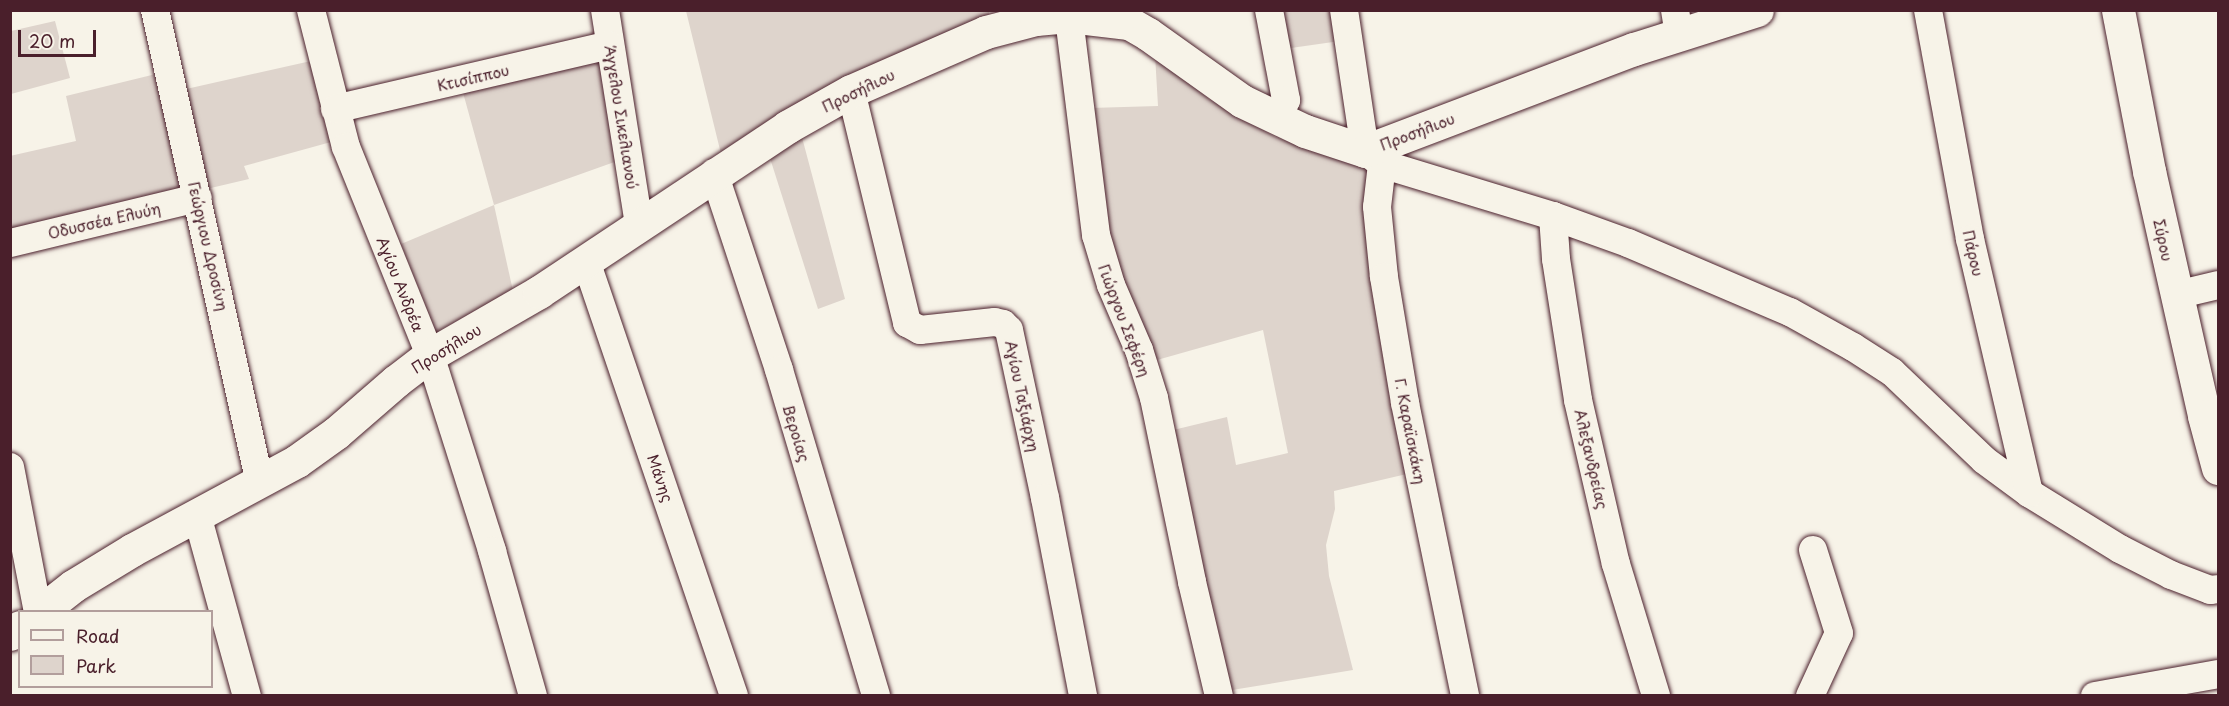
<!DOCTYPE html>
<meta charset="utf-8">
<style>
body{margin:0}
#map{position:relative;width:2229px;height:706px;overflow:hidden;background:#f7f3e8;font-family:"Playpen Sans",sans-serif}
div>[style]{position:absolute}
.green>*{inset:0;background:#ded4cc}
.roads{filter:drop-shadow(0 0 2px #4a1f2b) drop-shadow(0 0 2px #4a1f2b)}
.minor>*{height:28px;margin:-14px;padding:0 14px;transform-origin:14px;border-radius:14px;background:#f7f3e8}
.tertiary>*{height:33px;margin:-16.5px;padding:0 16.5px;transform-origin:16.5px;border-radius:16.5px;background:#f7f3e8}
span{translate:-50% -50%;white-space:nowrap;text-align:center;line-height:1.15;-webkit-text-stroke:4.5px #f7f3e8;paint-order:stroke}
.street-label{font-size:15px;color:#4a1f2b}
.frame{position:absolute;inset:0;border:12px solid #4a1f2b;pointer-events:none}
.legend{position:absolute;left:18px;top:610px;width:195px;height:78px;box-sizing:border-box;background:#f7f3e8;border:2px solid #b29e9c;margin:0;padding:8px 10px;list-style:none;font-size:18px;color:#4a1f2b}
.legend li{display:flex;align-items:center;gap:12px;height:30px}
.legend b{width:30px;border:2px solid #b29e9c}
.scale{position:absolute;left:18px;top:30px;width:78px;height:27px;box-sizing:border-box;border:3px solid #4a1f2b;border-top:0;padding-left:8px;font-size:18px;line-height:21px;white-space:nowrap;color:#4a1f2b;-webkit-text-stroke:4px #f7f3e8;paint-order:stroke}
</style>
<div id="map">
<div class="green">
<div style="clip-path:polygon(686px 11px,989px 11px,989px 14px,795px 111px,845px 299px,818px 309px,762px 133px,722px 158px)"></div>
<div style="clip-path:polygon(1276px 11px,1335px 11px,1340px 41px,1284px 49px)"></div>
<div style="clip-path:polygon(55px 21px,70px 78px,11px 94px,11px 31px)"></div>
<div style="clip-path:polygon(1155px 55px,1210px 100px,1275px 137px,1371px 169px,1411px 473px,1334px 491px,1335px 509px,1326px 545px,1329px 576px,1353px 670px,1232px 690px,1169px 431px,1227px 417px,1236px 465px,1288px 453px,1263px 330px,1157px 360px,1116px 269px,1090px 108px,1158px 106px)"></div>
<div style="clip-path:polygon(600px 56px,620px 160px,494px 205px,513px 291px,436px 332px,401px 244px,494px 205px,462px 89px)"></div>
<div style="clip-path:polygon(311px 61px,331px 142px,244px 166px,249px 179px,11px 235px,10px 156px,76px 141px,66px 96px,160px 73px,164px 94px)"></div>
</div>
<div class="roads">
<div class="minor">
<div style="left:155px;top:10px;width:485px;rotate:77.5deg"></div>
<div style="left:311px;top:10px;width:141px;rotate:75.7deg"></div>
<div style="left:346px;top:147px;width:224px;rotate:68deg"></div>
<div style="left:430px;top:355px;width:206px;rotate:72.4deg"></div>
<div style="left:492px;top:551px;width:151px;rotate:74.2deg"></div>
<div style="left:605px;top:10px;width:217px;rotate:81deg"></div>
<div style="left:1068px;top:10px;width:227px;rotate:82.9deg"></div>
<div style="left:1096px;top:235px;width:52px;rotate:73.3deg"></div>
<div style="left:1111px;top:285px;width:71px;rotate:66.7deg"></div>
<div style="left:1139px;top:350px;width:50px;rotate:72.6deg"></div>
<div style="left:1154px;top:398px;width:188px;rotate:78.3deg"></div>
<div style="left:1192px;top:582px;width:117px;rotate:76.7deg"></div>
<div style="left:1269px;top:10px;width:92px;rotate:79.3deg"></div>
<div style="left:1286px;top:100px;width:19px;rotate:118deg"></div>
<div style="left:1344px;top:10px;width:143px;rotate:81.5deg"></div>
<div style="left:1365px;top:151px;width:21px;rotate:37deg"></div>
<div style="left:1382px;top:164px;width:179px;rotate:16.9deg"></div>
<div style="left:1553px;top:216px;width:80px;rotate:19.8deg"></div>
<div style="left:1628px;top:243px;width:176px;rotate:23.1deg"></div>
<div style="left:1790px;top:312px;width:72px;rotate:29.1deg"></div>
<div style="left:1853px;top:347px;width:46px;rotate:32.7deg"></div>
<div style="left:1892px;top:372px;width:127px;rotate:43.7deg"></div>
<div style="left:1984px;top:460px;width:56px;rotate:36.3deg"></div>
<div style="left:2029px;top:493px;width:107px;rotate:31.6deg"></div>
<div style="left:2120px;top:549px;width:57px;rotate:27deg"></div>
<div style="left:2171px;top:575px;width:42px;rotate:21deg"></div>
<div style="left:2210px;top:590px;width:8px;rotate:-7deg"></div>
<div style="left:1675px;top:10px;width:25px;rotate:81deg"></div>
<div style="left:1928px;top:10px;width:233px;rotate:79.6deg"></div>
<div style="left:1970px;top:239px;width:261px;rotate:76.9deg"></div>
<div style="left:851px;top:91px;width:239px;rotate:76.4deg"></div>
<div style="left:907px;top:323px;width:15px;rotate:28deg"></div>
<div style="left:920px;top:330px;width:75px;rotate:-6.1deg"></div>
<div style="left:995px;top:322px;width:8px;rotate:14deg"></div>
<div style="left:1003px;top:324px;width:8px;rotate:45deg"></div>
<div style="left:1009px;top:330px;width:172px;rotate:77.9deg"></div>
<div style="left:1045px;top:498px;width:202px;rotate:79.1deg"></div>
<div style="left:335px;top:109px;width:282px;rotate:-13.1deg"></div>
<div style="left:1382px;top:164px;width:43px;rotate:96.6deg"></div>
<div style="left:1377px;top:207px;width:70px;rotate:84.3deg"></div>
<div style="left:1384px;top:277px;width:128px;rotate:80.5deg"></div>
<div style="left:1405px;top:403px;width:299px;rotate:78.4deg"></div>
<div style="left:714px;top:173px;width:207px;rotate:71.7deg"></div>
<div style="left:779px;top:370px;width:340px;rotate:73.4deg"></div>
<div style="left:1553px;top:216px;width:43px;rotate:86deg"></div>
<div style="left:1556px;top:259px;width:143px;rotate:81.1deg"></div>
<div style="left:1578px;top:400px;width:168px;rotate:77deg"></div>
<div style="left:1616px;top:564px;width:138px;rotate:73.1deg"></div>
<div style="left:10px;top:243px;width:193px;rotate:-13.5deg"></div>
<div style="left:586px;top:261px;width:459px;rotate:71.2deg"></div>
<div style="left:2176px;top:295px;width:43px;rotate:-13.4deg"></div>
<div style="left:10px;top:467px;width:148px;rotate:79.1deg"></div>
<div style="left:197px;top:515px;width:188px;rotate:74.6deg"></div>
<div style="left:1810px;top:696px;width:69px;rotate:-65.3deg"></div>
<div style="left:1839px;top:633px;width:87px;rotate:-107.4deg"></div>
<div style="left:2095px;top:696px;width:125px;rotate:-10.1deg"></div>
</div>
<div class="tertiary">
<div style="left:2118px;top:10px;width:164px;rotate:79.1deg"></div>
<div style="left:2149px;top:171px;width:251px;rotate:77.3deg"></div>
<div style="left:2204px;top:416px;width:54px;rotate:74.9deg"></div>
<div style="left:40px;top:612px;width:42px;rotate:-38.2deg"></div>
<div style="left:73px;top:586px;width:69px;rotate:-31.4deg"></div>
<div style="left:132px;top:550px;width:187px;rotate:-28.3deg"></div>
<div style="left:297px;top:461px;width:48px;rotate:-35.7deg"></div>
<div style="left:336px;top:433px;width:79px;rotate:-40.9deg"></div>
<div style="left:396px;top:381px;width:43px;rotate:-37.4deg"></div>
<div style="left:430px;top:355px;width:126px;rotate:-30deg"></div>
<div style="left:539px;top:292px;width:298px;rotate:-33.6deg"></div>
<div style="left:787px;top:127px;width:73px;rotate:-29.4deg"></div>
<div style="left:851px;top:91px;width:147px;rotate:-23.6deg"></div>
<div style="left:986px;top:32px;width:52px;rotate:-14.6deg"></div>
<div style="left:1036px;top:19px;width:33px;rotate:-5deg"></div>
<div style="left:1069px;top:16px;width:60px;rotate:6.7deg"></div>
<div style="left:1129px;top:23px;width:22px;rotate:30deg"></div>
<div style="left:1148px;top:34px;width:115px;rotate:35.5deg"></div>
<div style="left:1242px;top:101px;width:70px;rotate:25.5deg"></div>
<div style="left:1305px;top:131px;width:63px;rotate:18.4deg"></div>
<div style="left:1365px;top:151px;width:288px;rotate:-20.8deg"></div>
<div style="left:1634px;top:49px;width:129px;rotate:-17.6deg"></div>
<div style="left:10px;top:634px;width:12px;rotate:-35deg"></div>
</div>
</div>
<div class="street-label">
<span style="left:473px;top:77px;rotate:-13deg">Κτισίππου</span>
<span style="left:858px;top:90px;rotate:-26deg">Προσήλιου</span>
<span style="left:622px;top:117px;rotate:81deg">Άγγελου Σικελιανού</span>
<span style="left:1417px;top:131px;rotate:-21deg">Προσήλιου</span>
<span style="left:104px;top:220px;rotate:-13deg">Οδυσσέα Ελυύη</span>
<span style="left:2164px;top:240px;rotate:78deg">Σύρου</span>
<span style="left:209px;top:246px;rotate:77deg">Γεώργιου Δροσίνη</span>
<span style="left:1974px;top:253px;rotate:77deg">Πάρου</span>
<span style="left:401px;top:284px;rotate:68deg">Αγίου Ανδρέα</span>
<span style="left:1125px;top:320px;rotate:69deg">Γιώργου Σεφέρη</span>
<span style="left:446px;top:348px;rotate:-32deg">Προσήλιου</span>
<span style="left:1023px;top:396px;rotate:78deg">Αγίου Ταξιάρχη</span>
<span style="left:1411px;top:431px;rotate:79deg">Γ. Καραϊσκάκη</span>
<span style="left:797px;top:433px;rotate:73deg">Βεροίας</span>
<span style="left:1592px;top:459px;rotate:77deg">Αλεξανδρείας</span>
<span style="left:661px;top:478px;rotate:71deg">Μάνης</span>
</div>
<div class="frame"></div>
<ul class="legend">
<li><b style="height:8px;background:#f7f3e8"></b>Road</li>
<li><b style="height:16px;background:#ded4cc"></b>Park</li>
</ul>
<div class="scale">20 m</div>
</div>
